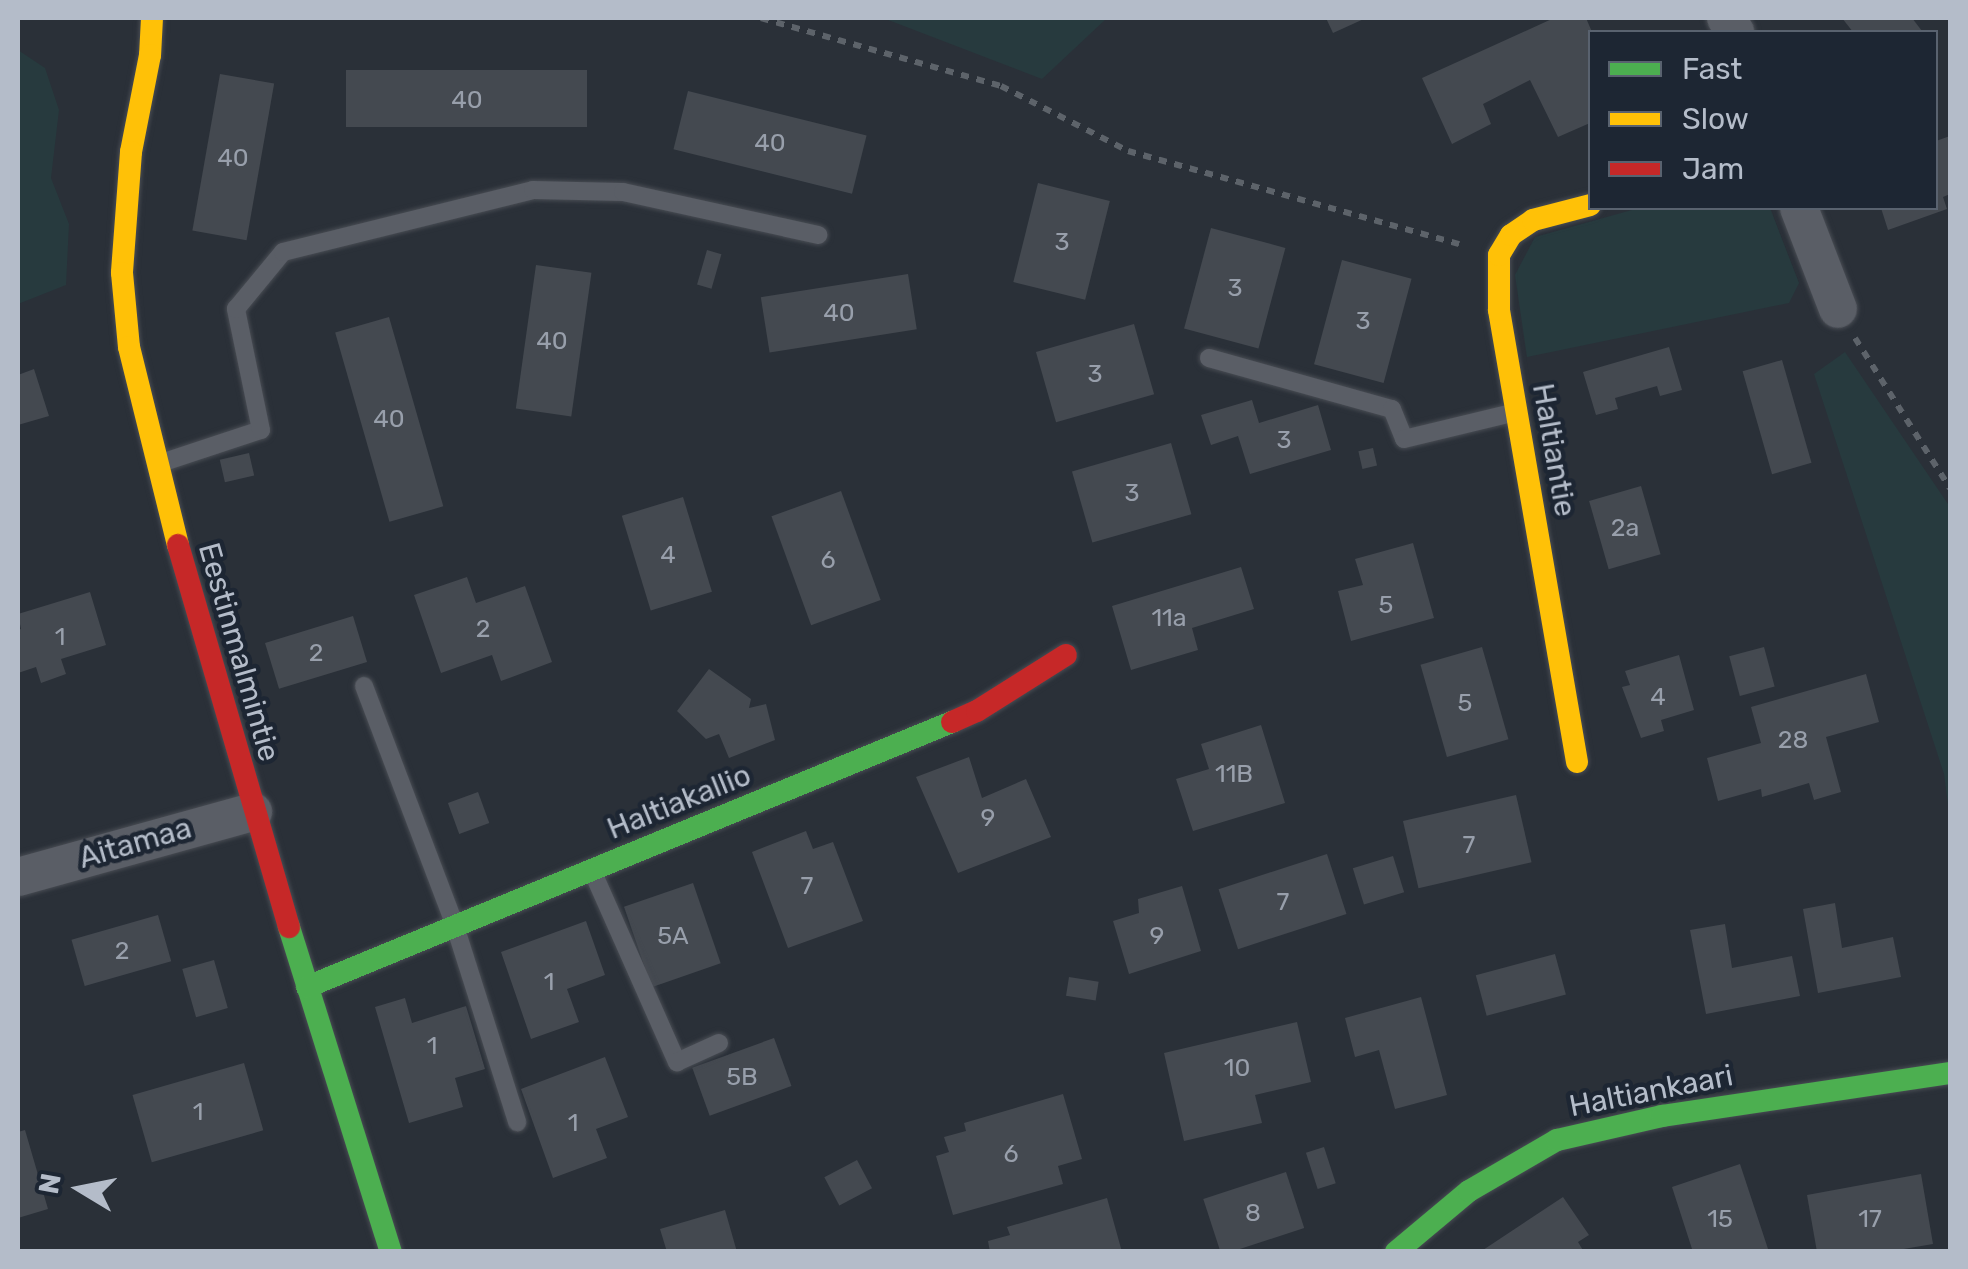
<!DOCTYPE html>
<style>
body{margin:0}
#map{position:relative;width:1968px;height:1269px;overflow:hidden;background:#2a3038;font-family:Rubik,sans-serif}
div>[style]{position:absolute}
.green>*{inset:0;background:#273a3e}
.building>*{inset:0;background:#444950;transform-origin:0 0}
.path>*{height:6px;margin-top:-3px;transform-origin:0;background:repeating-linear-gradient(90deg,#5d636a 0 8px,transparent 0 16px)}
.roads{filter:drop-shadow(0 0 2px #484c53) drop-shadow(0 0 2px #484c53)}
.lane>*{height:18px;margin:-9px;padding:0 9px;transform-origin:9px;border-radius:9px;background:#5a5e66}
.street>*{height:38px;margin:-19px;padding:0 19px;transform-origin:19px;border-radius:19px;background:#5a5e66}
.fast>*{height:22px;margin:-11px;padding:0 11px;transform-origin:11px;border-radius:11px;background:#4caf50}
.slow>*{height:22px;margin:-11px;padding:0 11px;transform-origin:11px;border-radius:11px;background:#ffc107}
.jam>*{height:22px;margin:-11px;padding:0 11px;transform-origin:11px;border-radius:11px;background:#c62828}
span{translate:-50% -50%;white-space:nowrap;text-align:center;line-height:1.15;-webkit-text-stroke:9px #1d2633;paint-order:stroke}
.number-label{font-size:25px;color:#989fab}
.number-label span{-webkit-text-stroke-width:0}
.street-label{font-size:30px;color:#b4bcc9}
.frame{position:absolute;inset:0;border:20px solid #b4bcc9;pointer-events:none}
.legend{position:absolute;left:1588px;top:30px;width:350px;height:180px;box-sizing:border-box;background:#1d2633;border:2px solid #59626f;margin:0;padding:12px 18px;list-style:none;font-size:30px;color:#b4bcc9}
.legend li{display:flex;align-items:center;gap:20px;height:50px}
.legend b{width:50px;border:2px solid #59626f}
.north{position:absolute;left:30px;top:1139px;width:100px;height:100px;-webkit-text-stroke:8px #1d2633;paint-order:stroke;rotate:280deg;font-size:28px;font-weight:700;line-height:40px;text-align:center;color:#b4bcc9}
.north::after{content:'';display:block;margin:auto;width:35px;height:45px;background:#b4bcc9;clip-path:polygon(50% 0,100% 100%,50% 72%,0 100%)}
</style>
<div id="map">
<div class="green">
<div style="clip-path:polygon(883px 18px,1107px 18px,1042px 79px)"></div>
<div style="clip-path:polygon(18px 50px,45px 68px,59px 110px,51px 178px,69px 224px,66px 285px,18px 304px)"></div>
<div style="clip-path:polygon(1639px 208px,1770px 208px,1799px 283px,1789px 303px,1527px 357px,1515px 275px,1535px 237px)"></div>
<div style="clip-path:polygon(1845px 352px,1950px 507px,1950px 820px,1944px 774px,1814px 374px)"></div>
</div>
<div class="building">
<div style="clip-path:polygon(1326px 18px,1366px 18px,1333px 33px)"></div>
<div style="clip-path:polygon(1554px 18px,1586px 18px,1592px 32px,1590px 123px,1558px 137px,1530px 80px,1483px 104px,1491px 124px,1452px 144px,1422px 78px)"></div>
<div style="clip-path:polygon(1842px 18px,1912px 18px,1922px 31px,1853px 32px)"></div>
<div style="left:587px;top:70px;width:57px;height:241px;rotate:90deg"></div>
<div style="left:220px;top:74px;width:55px;height:159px;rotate:10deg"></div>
<div style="left:688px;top:91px;width:184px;height:60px;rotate:14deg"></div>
<div style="clip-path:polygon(1950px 136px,1950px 194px,1943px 197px,1947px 209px,1888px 230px,1881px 208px,1936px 208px,1936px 141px)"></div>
<div style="left:1038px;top:183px;width:74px;height:102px;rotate:14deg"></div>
<div style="left:1211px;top:228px;width:77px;height:104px;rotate:15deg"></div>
<div style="left:707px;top:250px;width:15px;height:36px;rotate:16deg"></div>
<div style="left:1342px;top:260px;width:72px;height:108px;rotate:15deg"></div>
<div style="left:536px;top:265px;width:56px;height:145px;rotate:8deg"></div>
<div style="left:908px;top:274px;width:56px;height:149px;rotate:81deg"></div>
<div style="left:389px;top:317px;width:197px;height:56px;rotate:74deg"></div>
<div style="left:1134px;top:324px;width:73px;height:102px;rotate:74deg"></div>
<div style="clip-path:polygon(1669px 347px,1682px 390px,1660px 396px,1657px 386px,1615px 398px,1618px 409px,1596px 415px,1583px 372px)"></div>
<div style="left:1782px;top:360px;width:107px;height:41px;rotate:74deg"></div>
<div style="clip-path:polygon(34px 369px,49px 416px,18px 425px,18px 375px)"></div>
<div style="clip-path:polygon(1252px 400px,1259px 423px,1318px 405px,1331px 450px,1250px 474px,1238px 436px,1211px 445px,1201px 415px)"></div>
<div style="left:1171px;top:443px;width:74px;height:103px;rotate:74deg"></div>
<div style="left:1373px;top:448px;width:18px;height:15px;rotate:77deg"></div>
<div style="left:249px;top:453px;width:23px;height:30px;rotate:77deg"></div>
<div style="left:1641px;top:486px;width:71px;height:54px;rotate:74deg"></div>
<div style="left:841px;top:491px;width:116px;height:74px;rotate:70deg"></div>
<div style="left:683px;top:497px;width:99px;height:64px;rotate:73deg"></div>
<div style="clip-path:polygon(1413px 543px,1434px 618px,1351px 641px,1338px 591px,1363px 585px,1355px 559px)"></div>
<div style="clip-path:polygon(1241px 567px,1254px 609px,1192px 628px,1198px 650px,1131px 670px,1112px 606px)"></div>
<div style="clip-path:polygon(467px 577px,476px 603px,525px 586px,552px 662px,501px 681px,492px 655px,441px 673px,414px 595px)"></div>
<div style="clip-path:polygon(90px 592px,106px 645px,61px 659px,66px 674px,41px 683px,36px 667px,18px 673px,18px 630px,21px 629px,18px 614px)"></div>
<div style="left:353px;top:616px;width:48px;height:92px;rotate:73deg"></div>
<div style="left:1482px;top:647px;width:96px;height:64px;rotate:74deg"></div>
<div style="left:1764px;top:647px;width:41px;height:36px;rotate:75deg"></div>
<div style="clip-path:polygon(1679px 655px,1694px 710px,1661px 720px,1664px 731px,1641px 738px,1622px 687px,1630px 685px,1625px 671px)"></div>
<div style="clip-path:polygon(709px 669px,751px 699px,749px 708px,766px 704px,775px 740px,729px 758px,719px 734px,706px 739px,677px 711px)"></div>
<div style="clip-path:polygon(1866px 674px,1879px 722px,1826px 737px,1841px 792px,1814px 800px,1809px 783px,1762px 797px,1761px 789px,1718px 801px,1707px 758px,1761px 743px,1751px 707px)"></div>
<div style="clip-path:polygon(1261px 725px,1285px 803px,1193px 831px,1176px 779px,1209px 769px,1201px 744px)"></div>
<div style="clip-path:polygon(969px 757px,982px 798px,1026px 779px,1051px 837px,958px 873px,916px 777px)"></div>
<div style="left:478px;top:792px;width:33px;height:32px;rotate:70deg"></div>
<div style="left:1516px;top:795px;width:69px;height:116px;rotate:77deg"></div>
<div style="clip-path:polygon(806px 831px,813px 849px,833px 842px,863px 921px,788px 948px,752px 852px)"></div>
<div style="left:1327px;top:854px;width:63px;height:114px;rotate:72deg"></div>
<div style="left:1393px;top:856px;width:38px;height:42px;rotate:73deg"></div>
<div style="left:693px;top:883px;width:85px;height:73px;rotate:71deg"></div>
<div style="clip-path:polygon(1182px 886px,1201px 951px,1129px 974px,1113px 921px,1139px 913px,1138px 899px)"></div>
<div style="clip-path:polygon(1835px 903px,1842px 948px,1893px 937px,1901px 977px,1818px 993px,1803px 909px)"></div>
<div style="left:158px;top:915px;width:48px;height:90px;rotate:74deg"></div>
<div style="clip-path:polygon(586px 921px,605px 975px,567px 989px,579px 1022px,531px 1039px,501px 952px)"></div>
<div style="clip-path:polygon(1725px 924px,1732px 968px,1792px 956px,1800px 996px,1706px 1014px,1690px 930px)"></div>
<div style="left:1555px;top:954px;width:42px;height:82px;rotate:75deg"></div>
<div style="left:214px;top:960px;width:50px;height:33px;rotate:74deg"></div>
<div style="left:1069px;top:977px;width:30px;height:19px;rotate:9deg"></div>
<div style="clip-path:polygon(1421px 997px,1447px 1095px,1395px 1109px,1379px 1050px,1355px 1057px,1345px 1018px)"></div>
<div style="clip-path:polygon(405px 998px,412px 1023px,466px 1006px,485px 1069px,455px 1078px,463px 1107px,409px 1123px,375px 1007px)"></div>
<div style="clip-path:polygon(1297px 1022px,1311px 1082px,1255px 1095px,1262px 1123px,1184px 1141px,1164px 1053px)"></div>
<div style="left:774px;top:1038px;width:51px;height:87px;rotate:70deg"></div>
<div style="clip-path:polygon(605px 1057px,628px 1117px,596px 1129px,607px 1158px,553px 1178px,521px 1089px)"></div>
<div style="left:244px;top:1063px;width:70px;height:116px;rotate:74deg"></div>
<div style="clip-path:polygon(1063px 1094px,1082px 1159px,1058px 1166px,1063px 1184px,953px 1215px,936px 1156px,949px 1152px,944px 1137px,966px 1131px,964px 1123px)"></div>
<div style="clip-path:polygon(25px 1130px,48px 1209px,18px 1218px,18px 1132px)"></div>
<div style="left:1324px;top:1147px;width:38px;height:19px;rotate:72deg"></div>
<div style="left:857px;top:1160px;width:32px;height:37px;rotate:62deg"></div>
<div style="clip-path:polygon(1740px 1164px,1769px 1252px,1693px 1252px,1672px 1187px)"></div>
<div style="left:1286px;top:1172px;width:59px;height:87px;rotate:72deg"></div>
<div style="clip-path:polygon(1921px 1174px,1933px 1244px,1886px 1252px,1817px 1252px,1807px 1195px)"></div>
<div style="clip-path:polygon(1563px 1197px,1589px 1235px,1578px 1242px,1584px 1252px,1480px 1252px)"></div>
<div style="clip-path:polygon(1107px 1198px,1122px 1252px,990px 1252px,988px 1241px,1010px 1235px,1007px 1227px)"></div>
<div style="clip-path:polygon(725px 1210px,737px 1252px,667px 1252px,660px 1229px)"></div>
</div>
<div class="path">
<div style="left:761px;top:18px;width:249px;rotate:15.8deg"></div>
<div style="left:1001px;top:86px;width:143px;rotate:27.1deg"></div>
<div style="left:1128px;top:151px;width:344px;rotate:15.7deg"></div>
<div style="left:1855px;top:338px;width:178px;rotate:57.7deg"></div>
</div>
<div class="roads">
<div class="lane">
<div style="left:1209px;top:358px;width:190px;rotate:15.6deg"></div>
<div style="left:1392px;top:409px;width:32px;rotate:68deg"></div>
<div style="left:1404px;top:439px;width:111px;rotate:-13.5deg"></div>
<div style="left:161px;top:463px;width:105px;rotate:-18.3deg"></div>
<div style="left:261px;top:430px;width:124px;rotate:-101.7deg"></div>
<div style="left:236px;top:309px;width:74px;rotate:-50.5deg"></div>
<div style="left:283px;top:252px;width:258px;rotate:-13.9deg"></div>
<div style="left:533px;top:190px;width:90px;rotate:1.3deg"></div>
<div style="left:623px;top:192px;width:200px;rotate:12.4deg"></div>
<div style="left:364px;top:686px;width:257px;rotate:69.2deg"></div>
<div style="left:455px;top:926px;width:206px;rotate:72.4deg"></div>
<div style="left:594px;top:875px;width:205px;rotate:66.1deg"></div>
<div style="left:677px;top:1062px;width:46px;rotate:-24.3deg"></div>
</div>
<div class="street">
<div style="left:1726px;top:18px;width:17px;rotate:57deg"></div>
<div style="left:1799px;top:208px;width:108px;rotate:68.9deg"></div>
<div style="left:18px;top:877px;width:244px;rotate:-15.5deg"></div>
</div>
<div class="fast">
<div style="left:289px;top:927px;width:341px;rotate:72.6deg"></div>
<div style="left:307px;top:987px;width:697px;rotate:-22.34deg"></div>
<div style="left:1396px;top:1252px;width:95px;rotate:-39.9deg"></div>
<div style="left:1469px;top:1191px;width:102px;rotate:-30.1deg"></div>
<div style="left:1557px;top:1140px;width:108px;rotate:-12.9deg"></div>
<div style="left:1662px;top:1116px;width:291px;rotate:-8.5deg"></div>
</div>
<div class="slow">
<div style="left:152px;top:18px;width:37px;rotate:93deg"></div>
<div style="left:150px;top:55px;width:99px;rotate:101.1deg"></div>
<div style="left:131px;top:152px;width:121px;rotate:94.3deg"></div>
<div style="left:122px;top:273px;width:74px;rotate:84.6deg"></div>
<div style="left:129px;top:347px;width:204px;rotate:76.1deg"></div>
<div style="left:1577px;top:762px;width:459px;rotate:-99.8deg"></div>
<div style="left:1499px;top:310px;width:55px;rotate:-90deg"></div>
<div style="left:1499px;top:255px;width:23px;rotate:-59deg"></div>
<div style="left:1511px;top:235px;width:27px;rotate:-34deg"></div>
<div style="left:1533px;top:220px;width:59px;rotate:-14.7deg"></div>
</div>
<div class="jam">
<div style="left:178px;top:545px;width:398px;rotate:73.8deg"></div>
<div style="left:952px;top:722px;width:27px;rotate:-24deg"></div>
<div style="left:977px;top:711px;width:105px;rotate:-32.2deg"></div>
</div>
</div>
<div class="number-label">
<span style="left:467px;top:100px">40</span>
<span style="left:770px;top:143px">40</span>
<span style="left:233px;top:158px">40</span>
<span style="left:1062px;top:242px">3</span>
<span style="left:1235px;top:288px">3</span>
<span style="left:839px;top:313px">40</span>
<span style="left:1363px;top:321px">3</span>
<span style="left:552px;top:341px">40</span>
<span style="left:1095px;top:374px">3</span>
<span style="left:389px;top:419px">40</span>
<span style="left:1284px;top:440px">3</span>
<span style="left:1132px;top:493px">3</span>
<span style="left:1625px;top:528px">2a</span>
<span style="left:668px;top:555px">4</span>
<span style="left:828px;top:560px">6</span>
<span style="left:1386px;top:605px">5</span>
<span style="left:1169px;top:618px">11a</span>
<span style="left:483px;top:629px">2</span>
<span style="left:60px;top:637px">1</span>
<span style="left:316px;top:653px">2</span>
<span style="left:1658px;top:697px">4</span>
<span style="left:1465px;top:703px">5</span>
<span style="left:1793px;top:740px">28</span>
<span style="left:1234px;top:774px">11B</span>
<span style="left:988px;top:818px">9</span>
<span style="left:1469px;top:845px">7</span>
<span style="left:807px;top:886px">7</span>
<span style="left:1283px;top:902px">7</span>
<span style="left:673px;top:936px">5A</span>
<span style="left:1157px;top:936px">9</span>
<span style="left:122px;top:951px">2</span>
<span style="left:549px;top:982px">1</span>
<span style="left:432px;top:1046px">1</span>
<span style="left:1237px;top:1068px">10</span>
<span style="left:742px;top:1077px">5B</span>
<span style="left:198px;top:1112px">1</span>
<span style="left:573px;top:1123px">1</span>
<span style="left:1011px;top:1154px">6</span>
<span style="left:1253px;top:1213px">8</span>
<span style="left:1720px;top:1219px">15</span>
<span style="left:1870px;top:1219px">17</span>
</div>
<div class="street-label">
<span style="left:1554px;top:450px;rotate:80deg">Haltiantie</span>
<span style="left:239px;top:652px;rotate:74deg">Eestinmalmintie</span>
<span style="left:679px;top:802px;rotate:-22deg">Haltiakallio</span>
<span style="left:135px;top:843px;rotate:-16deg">Aitamaa</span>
<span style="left:1651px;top:1091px;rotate:-11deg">Haltiankaari</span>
</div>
<div class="frame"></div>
<ul class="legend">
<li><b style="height:12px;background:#4caf50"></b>Fast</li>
<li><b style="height:12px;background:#ffc107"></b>Slow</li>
<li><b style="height:12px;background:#c62828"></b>Jam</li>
</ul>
<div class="north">N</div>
</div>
